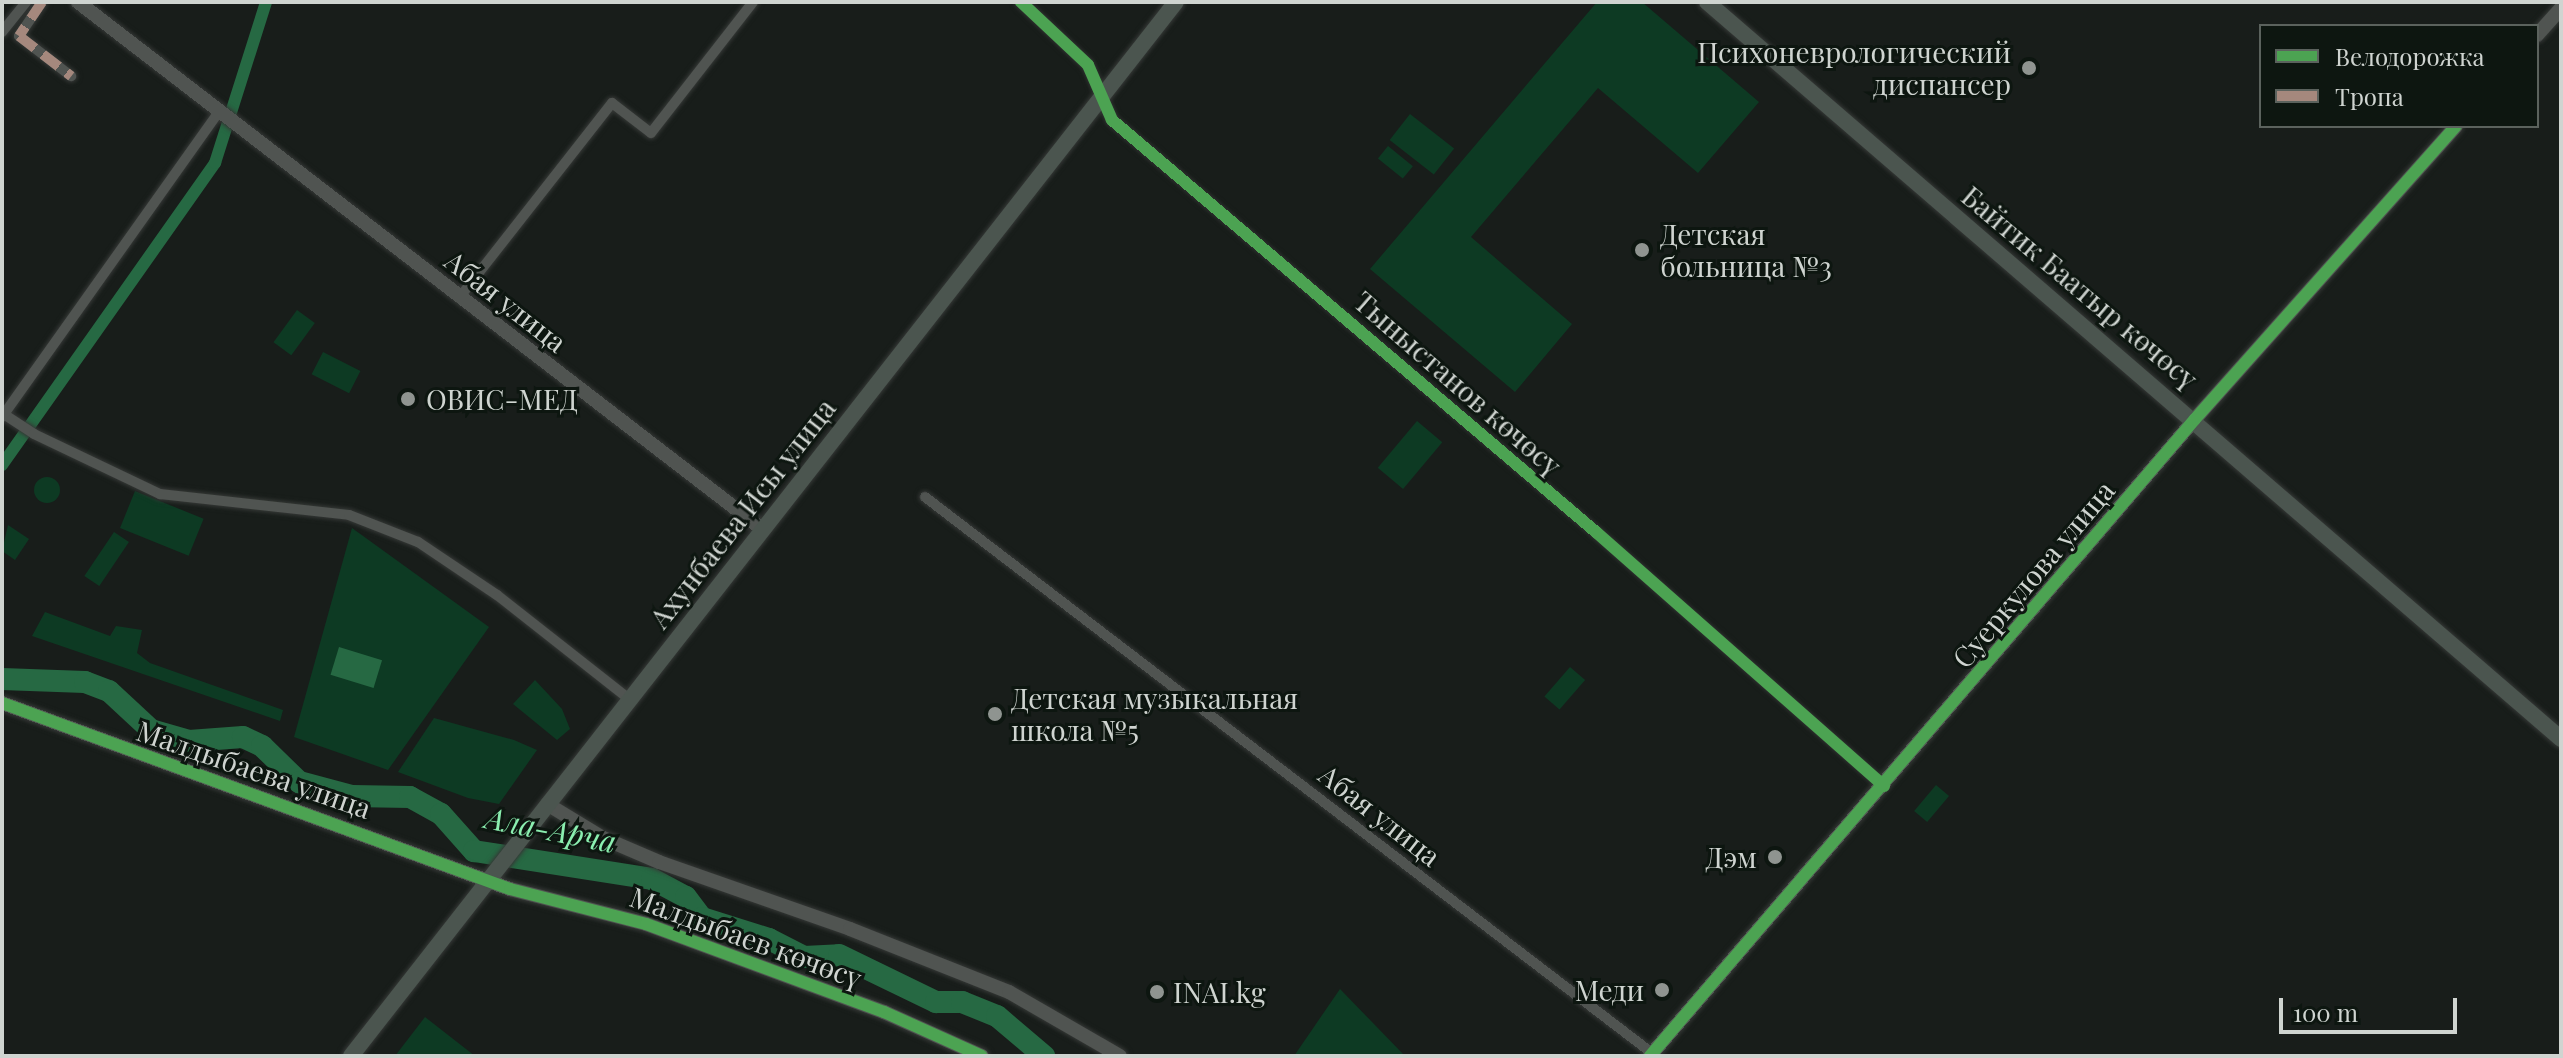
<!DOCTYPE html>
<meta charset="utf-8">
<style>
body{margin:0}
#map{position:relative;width:2563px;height:1058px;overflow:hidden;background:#181d1a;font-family:"Playfair Display",serif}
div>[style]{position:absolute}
.green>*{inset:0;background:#0d3a23;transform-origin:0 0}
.round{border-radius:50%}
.water>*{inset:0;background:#266943;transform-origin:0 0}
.canal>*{height:12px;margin:-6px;padding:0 6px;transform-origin:6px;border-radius:6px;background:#266943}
.river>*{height:22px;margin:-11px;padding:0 11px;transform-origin:11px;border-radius:11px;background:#266943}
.roads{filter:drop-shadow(0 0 2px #353836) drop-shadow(0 0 2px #353836)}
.street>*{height:10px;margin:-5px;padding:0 5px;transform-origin:5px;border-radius:5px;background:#505451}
.secondary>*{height:14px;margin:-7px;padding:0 7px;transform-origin:7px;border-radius:7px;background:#505451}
.primary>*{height:16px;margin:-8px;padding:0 8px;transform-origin:8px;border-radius:8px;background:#4b554f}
.quiet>*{height:10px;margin-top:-5px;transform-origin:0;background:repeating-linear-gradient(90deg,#a5887d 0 20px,transparent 0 30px)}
.cycleway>*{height:12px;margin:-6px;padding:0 6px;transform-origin:6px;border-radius:6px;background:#4ca352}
.dots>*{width:22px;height:22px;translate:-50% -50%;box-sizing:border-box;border:4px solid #0d1610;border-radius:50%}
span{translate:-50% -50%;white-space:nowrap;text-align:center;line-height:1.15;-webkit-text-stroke:6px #0d1610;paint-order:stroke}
.poi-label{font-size:28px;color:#cfd4d0}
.right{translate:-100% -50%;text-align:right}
.left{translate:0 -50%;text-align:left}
.street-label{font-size:28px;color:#cfd4d0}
.water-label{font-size:30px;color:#8befb0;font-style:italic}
.frame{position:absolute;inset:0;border:4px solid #cfd4d0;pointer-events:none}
.legend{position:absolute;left:2259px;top:24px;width:280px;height:104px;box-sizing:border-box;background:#0d1610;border:2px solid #5b625d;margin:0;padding:10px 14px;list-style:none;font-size:24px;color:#cfd4d0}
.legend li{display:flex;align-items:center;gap:16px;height:40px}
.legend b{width:40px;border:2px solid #5b625d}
.scale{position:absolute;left:2279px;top:998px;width:178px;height:36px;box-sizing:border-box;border:4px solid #cfd4d0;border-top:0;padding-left:10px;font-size:24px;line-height:28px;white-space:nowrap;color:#cfd4d0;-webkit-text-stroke:6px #0d1610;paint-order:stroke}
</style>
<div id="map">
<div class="green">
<div style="clip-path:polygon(1597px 2px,1642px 2px,1759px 102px,1698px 173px,1598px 88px,1471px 237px,1572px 324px,1515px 392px,1370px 269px)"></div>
<div style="left:1410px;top:114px;width:56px;height:33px;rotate:38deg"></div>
<div style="left:1388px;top:146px;width:32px;height:16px;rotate:39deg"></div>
<div style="left:297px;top:310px;width:22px;height:40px;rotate:36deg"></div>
<div style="left:323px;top:352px;width:42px;height:25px;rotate:27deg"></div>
<div style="left:1417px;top:421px;width:33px;height:61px;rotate:40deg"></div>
<div class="round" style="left:34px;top:477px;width:26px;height:26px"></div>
<div style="left:135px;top:491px;width:74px;height:40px;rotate:22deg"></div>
<div style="clip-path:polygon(8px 525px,29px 539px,15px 560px,2px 551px)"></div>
<div style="clip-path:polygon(352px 528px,489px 627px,388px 770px,294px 737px)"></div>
<div style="left:114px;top:532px;width:18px;height:53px;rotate:34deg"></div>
<div style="clip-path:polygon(45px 612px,110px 636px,116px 626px,142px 630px,137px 653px,150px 663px,283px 710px,280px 721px,32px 636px)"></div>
<div style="left:1570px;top:667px;width:20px;height:39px;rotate:41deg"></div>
<div style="clip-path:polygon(535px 680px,562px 709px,570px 729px,557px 740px,513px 704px)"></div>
<div style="clip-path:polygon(434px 718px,514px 740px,537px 750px,499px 804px,468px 798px,398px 772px)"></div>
<div style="left:1936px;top:785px;width:17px;height:34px;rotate:40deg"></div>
<div style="clip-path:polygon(1340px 989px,1405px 1056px,1294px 1056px)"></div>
<div style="clip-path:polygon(425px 1017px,475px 1056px,395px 1056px)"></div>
</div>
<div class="water">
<div style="left:339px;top:647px;width:45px;height:29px;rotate:17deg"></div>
</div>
<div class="canal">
<div style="left:2px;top:465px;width:370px;rotate:-54.8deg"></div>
<div style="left:215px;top:163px;width:169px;rotate:-72.4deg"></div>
</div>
<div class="river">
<div style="left:2px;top:679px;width:83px;rotate:2.1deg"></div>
<div style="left:85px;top:682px;width:26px;rotate:21deg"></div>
<div style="left:109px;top:691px;width:57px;rotate:42.9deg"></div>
<div style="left:151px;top:730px;width:40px;rotate:16deg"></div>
<div style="left:189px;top:741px;width:54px;rotate:-4.2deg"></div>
<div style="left:243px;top:737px;width:21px;rotate:25deg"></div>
<div style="left:262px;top:746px;width:52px;rotate:44.2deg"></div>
<div style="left:299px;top:782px;width:55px;rotate:14.8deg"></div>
<div style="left:352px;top:796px;width:58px;rotate:1deg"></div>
<div style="left:410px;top:797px;width:35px;rotate:29deg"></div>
<div style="left:441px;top:814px;width:50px;rotate:48.3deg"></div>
<div style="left:474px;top:851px;width:180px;rotate:8.9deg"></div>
<div style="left:652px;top:879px;width:38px;rotate:28deg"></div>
<div style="left:686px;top:897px;width:26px;rotate:53deg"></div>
<div style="left:702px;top:918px;width:70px;rotate:17.4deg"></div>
<div style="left:769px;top:939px;width:39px;rotate:27deg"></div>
<div style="left:804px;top:957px;width:35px;rotate:-3deg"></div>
<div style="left:839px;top:955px;width:108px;rotate:25.9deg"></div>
<div style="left:936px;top:1002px;width:26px"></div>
<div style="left:962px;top:1002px;width:38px;rotate:22deg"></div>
<div style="left:997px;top:1016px;width:62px;rotate:40.4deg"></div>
</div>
<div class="roads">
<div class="street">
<div style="left:42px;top:2px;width:41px;rotate:124.1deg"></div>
<div style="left:19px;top:36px;width:66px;rotate:37.6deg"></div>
<div style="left:1021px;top:2px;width:92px;rotate:43.2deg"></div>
<div style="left:1088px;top:65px;width:60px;rotate:66.4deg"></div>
<div style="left:1112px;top:120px;width:636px;rotate:40.41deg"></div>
<div style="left:1596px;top:532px;width:384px;rotate:41.4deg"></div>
<div style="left:2px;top:32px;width:38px;rotate:-51deg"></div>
<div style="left:459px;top:298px;width:248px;rotate:-51.9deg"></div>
<div style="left:612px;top:103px;width:49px;rotate:37.6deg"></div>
<div style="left:651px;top:133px;width:166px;rotate:-52.1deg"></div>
<div style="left:2px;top:413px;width:38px;rotate:33deg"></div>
<div style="left:34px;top:434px;width:140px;rotate:25.5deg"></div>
<div style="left:160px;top:494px;width:190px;rotate:6.3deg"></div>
<div style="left:349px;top:515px;width:74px;rotate:21.4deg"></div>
<div style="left:418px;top:542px;width:95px;rotate:33.9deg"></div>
<div style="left:497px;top:595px;width:168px;rotate:38.2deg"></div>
<div style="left:2px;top:417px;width:374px;rotate:-54.6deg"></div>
<div style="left:925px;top:497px;width:915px;rotate:37.41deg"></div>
</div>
<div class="secondary">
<div style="left:78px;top:2px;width:863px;rotate:37.61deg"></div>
<div style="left:2537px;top:35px;width:36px;rotate:-48deg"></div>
<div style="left:2px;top:703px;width:541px;rotate:20.11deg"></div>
<div style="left:510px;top:889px;width:140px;rotate:14.4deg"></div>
<div style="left:646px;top:924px;width:254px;rotate:20.3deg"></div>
<div style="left:884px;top:1012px;width:107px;rotate:24.2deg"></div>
<div style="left:547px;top:804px;width:66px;rotate:31.3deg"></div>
<div style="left:603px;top:838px;width:61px;rotate:23.2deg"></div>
<div style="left:659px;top:862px;width:202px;rotate:19.3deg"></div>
<div style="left:850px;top:929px;width:171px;rotate:21.6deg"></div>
<div style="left:1009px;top:992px;width:128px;rotate:30deg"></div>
<div style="left:1650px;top:1056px;width:838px;rotate:-49.45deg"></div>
<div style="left:2195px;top:419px;width:392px;rotate:-48.3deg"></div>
</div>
<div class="primary">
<div style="left:1707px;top:2px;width:1128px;rotate:40.79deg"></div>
<div style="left:351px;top:1056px;width:1338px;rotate:-51.95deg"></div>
</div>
</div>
<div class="quiet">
<div style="left:42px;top:2px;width:41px;rotate:124.1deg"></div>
<div style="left:19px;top:36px;width:66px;rotate:37.6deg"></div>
</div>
<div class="cycleway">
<div style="left:1021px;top:2px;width:92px;rotate:43.2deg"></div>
<div style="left:1088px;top:65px;width:60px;rotate:66.4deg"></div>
<div style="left:1112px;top:120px;width:636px;rotate:40.41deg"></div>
<div style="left:1596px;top:532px;width:384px;rotate:41.4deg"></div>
<div style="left:2px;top:703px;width:541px;rotate:20.11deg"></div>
<div style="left:510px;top:889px;width:140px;rotate:14.4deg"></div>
<div style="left:646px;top:924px;width:254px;rotate:20.3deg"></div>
<div style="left:884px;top:1012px;width:107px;rotate:24.2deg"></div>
<div style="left:1650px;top:1056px;width:838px;rotate:-49.45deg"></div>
<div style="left:2195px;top:419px;width:392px;rotate:-48.3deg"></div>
</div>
<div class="dots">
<div style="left:2029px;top:68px;background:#8f9490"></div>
<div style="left:1642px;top:250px;background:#8f9490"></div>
<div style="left:408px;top:399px;background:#8f9490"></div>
<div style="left:995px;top:714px;background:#8f9490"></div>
<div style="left:1775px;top:857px;background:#8f9490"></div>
<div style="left:1662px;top:990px;background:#8f9490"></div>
<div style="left:1157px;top:992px;background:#8f9490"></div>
</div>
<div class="poi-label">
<span class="right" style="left:2011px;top:68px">Психоневрологический<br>диспансер</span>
<span class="left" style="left:1660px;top:250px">Детская<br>больница №3</span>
<span class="left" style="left:426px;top:399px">ОВИС-МЕД</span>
<span class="left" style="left:1011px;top:714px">Детская музыкальная<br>школа №5</span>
<span class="right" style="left:1757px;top:857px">Дэм</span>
<span class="right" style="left:1644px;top:990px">Меди</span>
<span class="left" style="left:1173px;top:992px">INAI.kg</span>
</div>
<div class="street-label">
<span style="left:2080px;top:287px;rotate:40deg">Байтик Баатыр көчөсү</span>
<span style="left:506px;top:301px;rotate:38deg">Абая улица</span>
<span style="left:1458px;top:383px;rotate:41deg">Тыныстанов көчөсү</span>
<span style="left:742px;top:513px;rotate:-52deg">Ахунбаева Исы улица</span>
<span style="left:2033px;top:574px;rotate:-50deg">Суеркулова улица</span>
<span style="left:254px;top:769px;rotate:19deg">Малдыбаева улица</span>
<span style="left:1380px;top:815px;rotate:38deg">Абая улица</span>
<span style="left:746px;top:937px;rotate:20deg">Малдыбаев көчөсү</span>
</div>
<div class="water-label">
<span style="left:551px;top:829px;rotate:11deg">Ала-Арча</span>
</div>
<div class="frame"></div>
<ul class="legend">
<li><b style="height:10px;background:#4ca352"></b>Велодорожка</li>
<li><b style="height:10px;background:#a5887d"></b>Тропа</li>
</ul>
<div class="scale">100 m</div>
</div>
